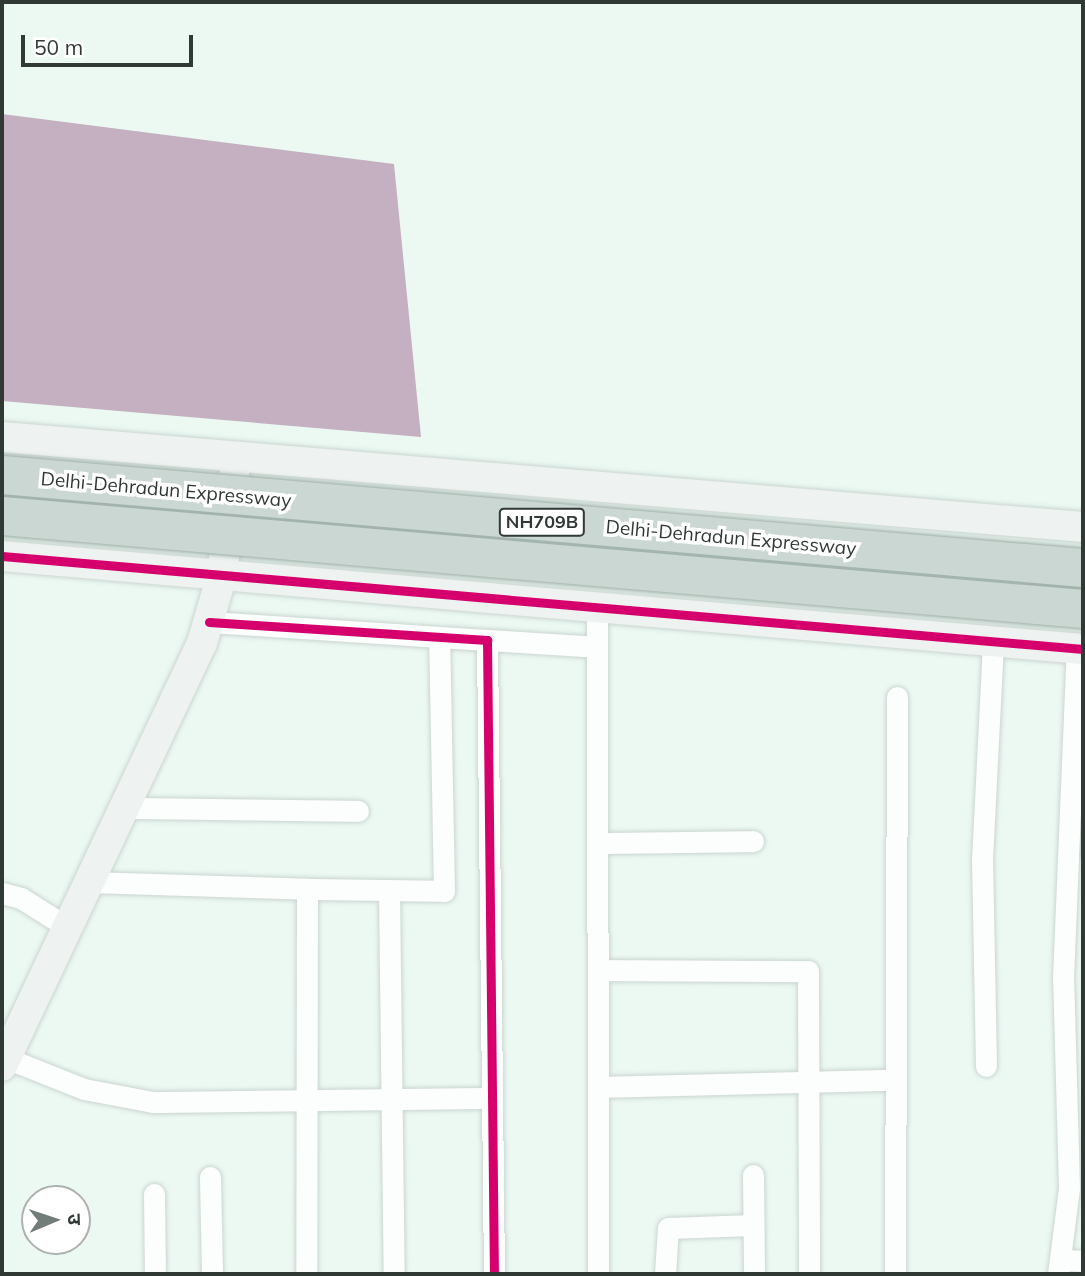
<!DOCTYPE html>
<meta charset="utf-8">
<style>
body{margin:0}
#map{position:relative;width:1085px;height:1276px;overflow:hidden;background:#ecf9f3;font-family:Mulish,"Noto Sans Devanagari",sans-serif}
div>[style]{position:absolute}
.water>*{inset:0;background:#c4b0c0}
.building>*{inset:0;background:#c9d7d1}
.roads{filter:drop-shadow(0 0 2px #cbd5d0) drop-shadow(0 0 2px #cbd5d0)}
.street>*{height:21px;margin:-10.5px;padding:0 10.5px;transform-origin:10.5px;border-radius:10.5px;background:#fcfefd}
.secondary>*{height:30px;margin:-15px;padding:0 15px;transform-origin:15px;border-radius:15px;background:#eef2f0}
.bridges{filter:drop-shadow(0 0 2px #9baca5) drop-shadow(0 0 2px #9baca5)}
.highway-bridge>*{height:38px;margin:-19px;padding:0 19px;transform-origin:19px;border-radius:19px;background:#cad7d2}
.cycleway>*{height:9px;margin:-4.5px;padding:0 4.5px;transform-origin:4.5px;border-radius:4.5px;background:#d6006c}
span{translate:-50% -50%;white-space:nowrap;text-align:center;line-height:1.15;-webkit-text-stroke:7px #fff;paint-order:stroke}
.shield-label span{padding:2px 5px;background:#fff;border:2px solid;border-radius:5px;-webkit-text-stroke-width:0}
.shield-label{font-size:18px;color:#313935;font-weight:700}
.street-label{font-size:19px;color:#313935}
.frame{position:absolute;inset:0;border:4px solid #313935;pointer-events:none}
.north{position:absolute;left:21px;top:1185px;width:70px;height:70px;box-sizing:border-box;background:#fff;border:2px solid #adb0ae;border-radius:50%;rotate:88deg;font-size:19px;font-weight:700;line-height:28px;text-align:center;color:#313935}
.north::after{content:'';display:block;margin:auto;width:24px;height:32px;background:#727c78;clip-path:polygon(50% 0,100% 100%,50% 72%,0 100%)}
.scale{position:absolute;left:21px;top:35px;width:172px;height:32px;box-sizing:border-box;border:4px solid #313935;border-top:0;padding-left:9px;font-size:21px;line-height:24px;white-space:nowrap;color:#313935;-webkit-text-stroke:5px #fff;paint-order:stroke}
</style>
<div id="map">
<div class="water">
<div style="clip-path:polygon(2px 114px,394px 164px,421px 437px,2px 401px)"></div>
</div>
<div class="building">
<div style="clip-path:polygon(1083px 815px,1083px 857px,1075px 857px,1073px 816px)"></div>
</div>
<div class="roads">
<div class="street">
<div style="left:597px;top:608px;width:666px;rotate:89.91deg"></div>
<div style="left:209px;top:622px;width:279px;rotate:3.7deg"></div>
<div style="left:487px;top:640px;width:634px;rotate:89.37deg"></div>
<div style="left:487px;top:640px;width:110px;rotate:3.6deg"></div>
<div style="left:126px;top:808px;width:232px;rotate:0.7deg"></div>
<div style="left:598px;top:843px;width:155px;rotate:-0.7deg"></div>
<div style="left:89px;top:882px;width:218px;rotate:1.8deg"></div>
<div style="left:307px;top:889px;width:385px;rotate:90.1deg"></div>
<div style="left:307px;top:889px;width:137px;rotate:0.8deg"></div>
<div style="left:444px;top:891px;width:254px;rotate:-91.1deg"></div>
<div style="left:389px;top:890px;width:384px;rotate:89.3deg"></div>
<div style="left:2px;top:893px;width:20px;rotate:15deg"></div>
<div style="left:21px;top:898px;width:54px;rotate:32.2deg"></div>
<div style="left:598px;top:970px;width:210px;rotate:0.3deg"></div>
<div style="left:808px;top:971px;width:303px;rotate:89.8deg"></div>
<div style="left:6px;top:1058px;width:84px;rotate:21.7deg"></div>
<div style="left:84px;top:1089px;width:70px;rotate:10.7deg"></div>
<div style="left:153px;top:1102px;width:338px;rotate:-0.7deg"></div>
<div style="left:986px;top:1066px;width:206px;rotate:-91.1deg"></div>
<div style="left:982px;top:860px;width:219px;rotate:-87.1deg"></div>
<div style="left:598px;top:1087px;width:294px;rotate:-1.4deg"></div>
<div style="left:753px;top:1175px;width:99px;rotate:89.4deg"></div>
<div style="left:210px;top:1177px;width:97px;rotate:88.8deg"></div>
<div style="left:154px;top:1194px;width:80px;rotate:89.3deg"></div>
<div style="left:1060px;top:1260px;width:23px;rotate:2deg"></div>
<div style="left:665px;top:1274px;width:46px;rotate:-86.3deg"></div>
<div style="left:668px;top:1228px;width:85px;rotate:-2deg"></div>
<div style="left:895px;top:1274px;width:577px;rotate:-89.8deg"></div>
<div style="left:1058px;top:1274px;width:87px;rotate:-82.7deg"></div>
<div style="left:1069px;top:1188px;width:210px;rotate:-91.6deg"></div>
<div style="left:1063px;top:978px;width:330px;rotate:-87.6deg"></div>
</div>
<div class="secondary">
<div style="left:2px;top:437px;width:1085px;rotate:4.76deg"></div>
<div style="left:2px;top:556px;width:1085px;rotate:4.92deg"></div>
<div style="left:2px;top:1066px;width:468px;rotate:-64.7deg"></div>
<div style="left:202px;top:643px;width:71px;rotate:-73.6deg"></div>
<div style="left:222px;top:575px;width:101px;rotate:-83.2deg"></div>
</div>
</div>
<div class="bridges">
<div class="highway-bridge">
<div style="left:2px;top:475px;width:1085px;rotate:4.92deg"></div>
<div style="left:2px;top:516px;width:1085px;rotate:4.92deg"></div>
</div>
</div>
<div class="cycleway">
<div style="left:2px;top:556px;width:1085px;rotate:4.92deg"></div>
<div style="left:209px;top:622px;width:279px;rotate:3.7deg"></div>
<div style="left:487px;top:640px;width:634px;rotate:89.37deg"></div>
</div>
<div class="shield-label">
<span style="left:542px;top:522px">NH709B</span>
</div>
<div class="street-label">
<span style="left:166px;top:490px;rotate:5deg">Delhi-Dehradun Expressway</span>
<span style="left:731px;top:538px;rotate:5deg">Delhi-Dehradun Expressway</span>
</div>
<div class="frame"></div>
<div class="north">उ</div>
<div class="scale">50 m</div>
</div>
